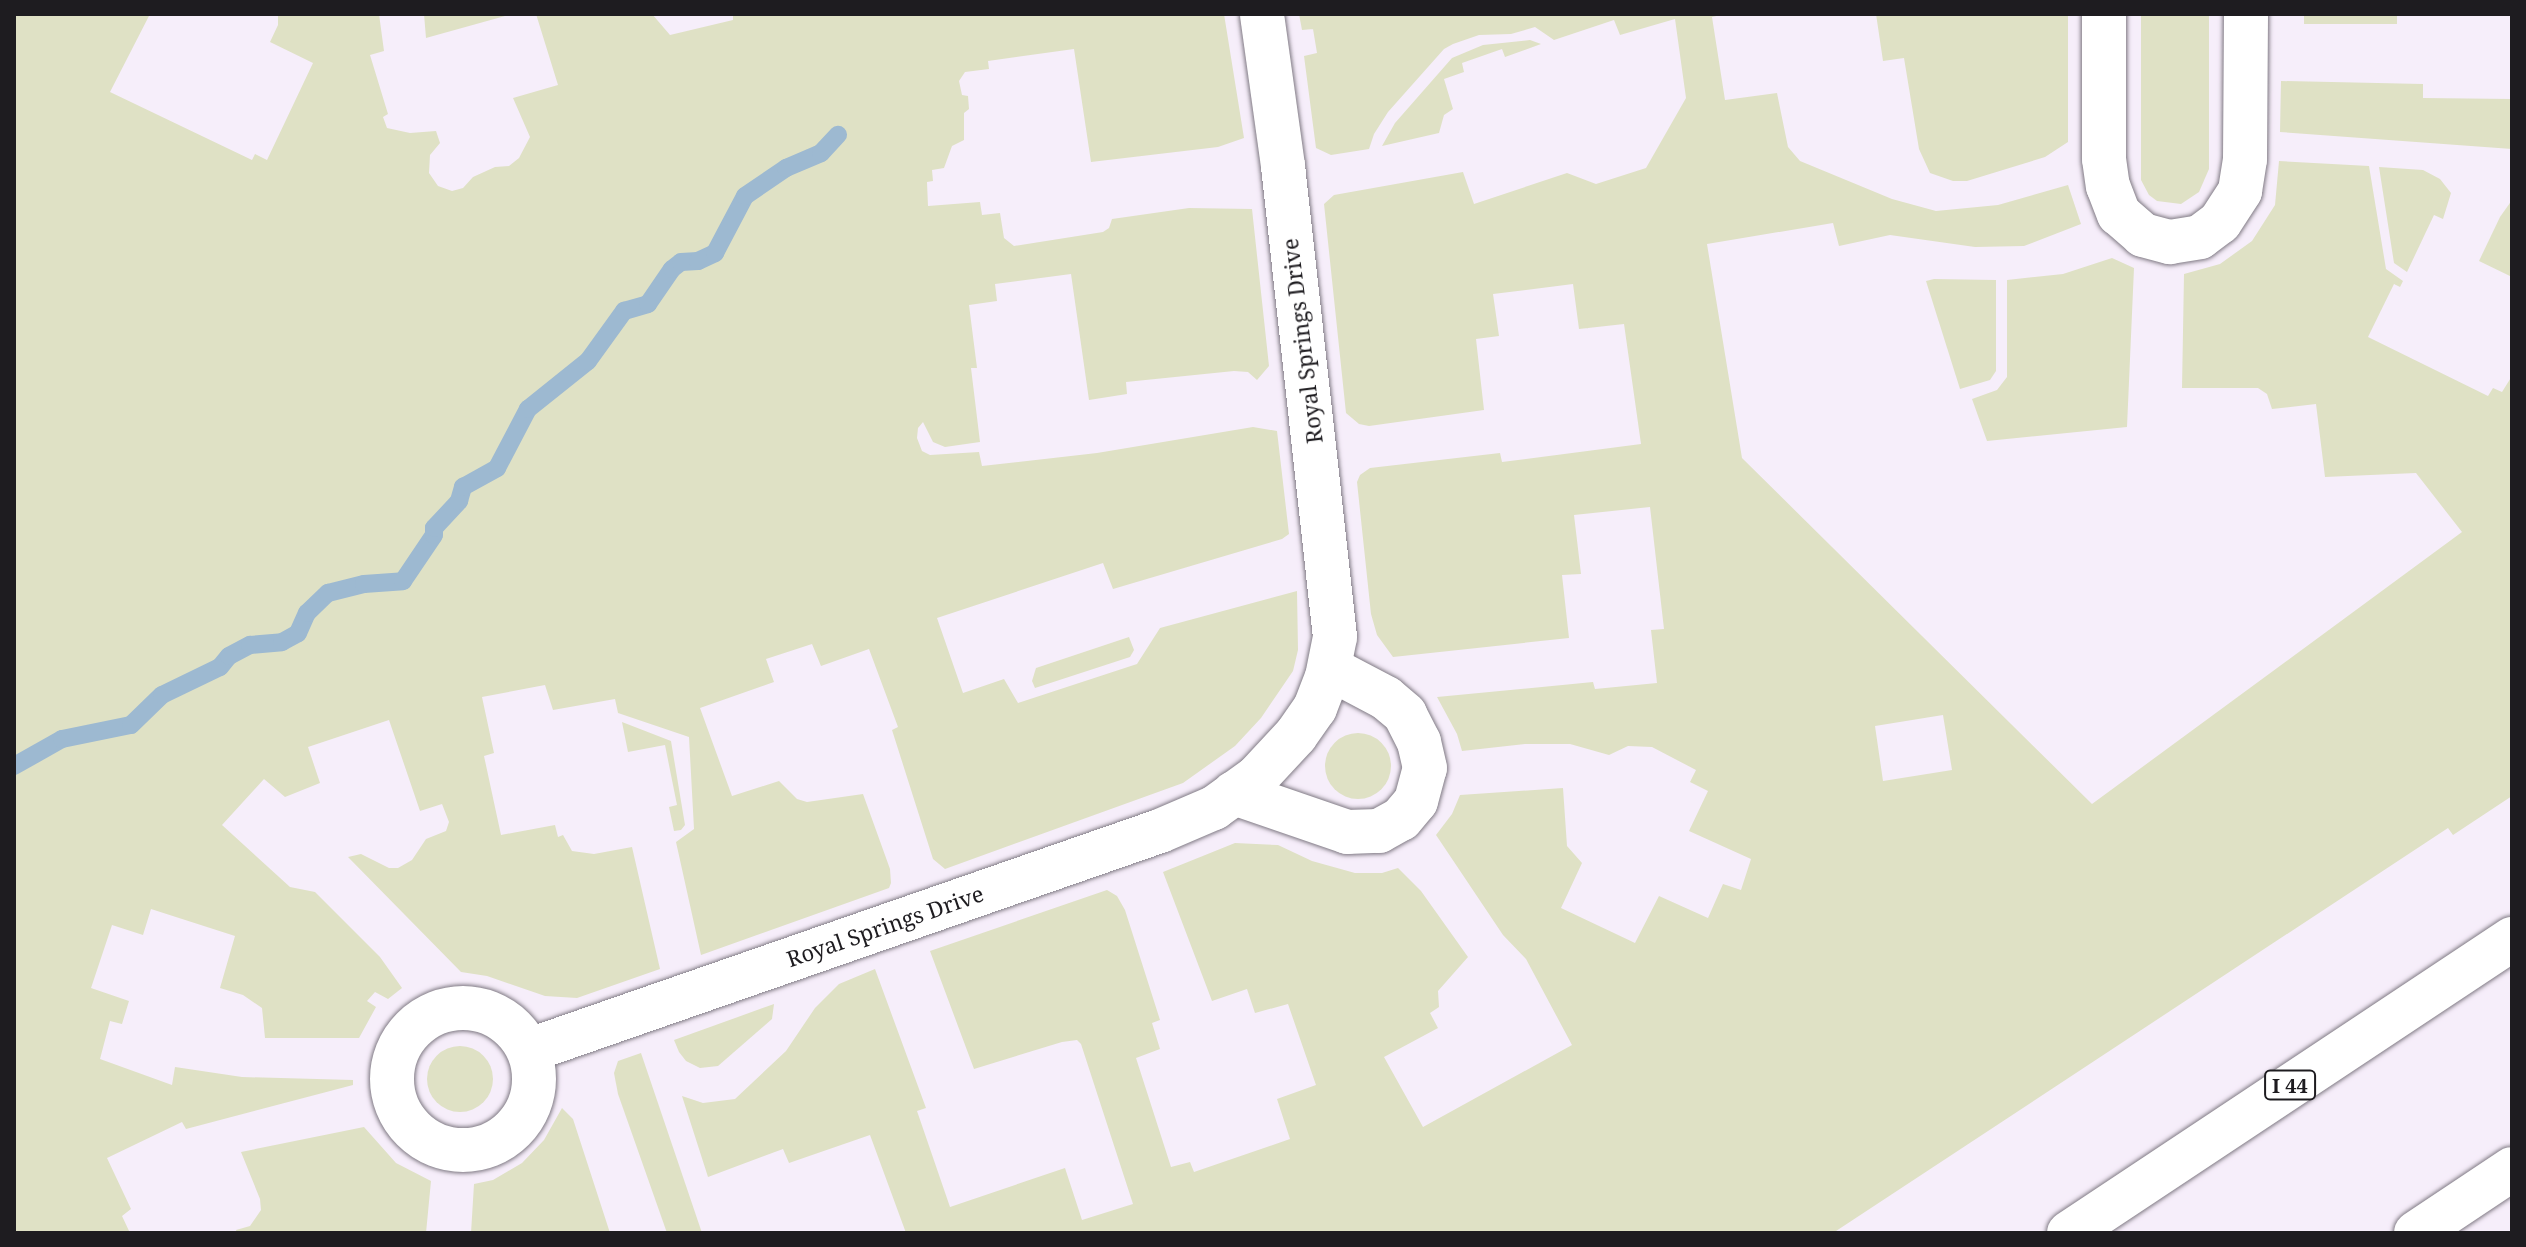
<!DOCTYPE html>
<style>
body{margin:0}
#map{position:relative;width:2526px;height:1247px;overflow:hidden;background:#f6eefa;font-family:"Noto Serif",serif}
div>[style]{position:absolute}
.green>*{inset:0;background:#dfe1c5;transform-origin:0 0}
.round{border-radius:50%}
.stream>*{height:18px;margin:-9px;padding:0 9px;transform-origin:9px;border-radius:9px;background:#9db9d1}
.roads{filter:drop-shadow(0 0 2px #807a84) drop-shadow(0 0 2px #807a84)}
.street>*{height:44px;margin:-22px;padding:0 22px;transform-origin:22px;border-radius:22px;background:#fff}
.street>.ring{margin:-22px;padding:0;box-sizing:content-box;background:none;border:44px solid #fff;border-radius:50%}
.highway>*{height:44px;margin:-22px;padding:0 22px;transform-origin:22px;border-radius:22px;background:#fff}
span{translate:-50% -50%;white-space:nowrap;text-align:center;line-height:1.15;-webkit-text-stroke:8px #fff;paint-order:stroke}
.shield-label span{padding:2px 6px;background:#fff;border:2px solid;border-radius:6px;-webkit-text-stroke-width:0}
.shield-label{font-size:20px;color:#1e1c20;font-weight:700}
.street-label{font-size:22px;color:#1e1c20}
.frame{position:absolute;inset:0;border:16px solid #1e1c20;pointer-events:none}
</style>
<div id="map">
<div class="green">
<div style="clip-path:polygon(14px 14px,150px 14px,110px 92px,252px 160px,255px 154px,267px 160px,313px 63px,270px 42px,278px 25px,278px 14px,379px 14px,384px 51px,370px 55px,388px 114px,383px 117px,387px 128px,410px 133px,436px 131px,440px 143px,430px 155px,429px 173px,438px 186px,452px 191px,463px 188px,473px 177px,495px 167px,509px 166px,519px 158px,530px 137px,513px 98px,558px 85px,536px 14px,652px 14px,670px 35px,733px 20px,733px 14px,1224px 14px,1244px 138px,1218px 147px,1091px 162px,1074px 49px,988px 61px,989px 69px,965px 72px,959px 81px,962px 95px,968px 96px,969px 109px,964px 113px,964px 140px,952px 146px,944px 168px,932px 170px,933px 181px,927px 182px,928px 206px,980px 202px,982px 215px,1000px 213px,1004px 238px,1014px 246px,1103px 232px,1109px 228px,1112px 219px,1189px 208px,1252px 209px,1269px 366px,1257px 380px,1248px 372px,1234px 371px,1126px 382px,1127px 394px,1089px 400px,1071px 274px,995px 284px,997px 301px,969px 305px,977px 368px,971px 368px,980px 442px,945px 447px,933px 442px,923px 422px,918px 428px,917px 438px,922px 451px,930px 455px,979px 452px,982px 466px,1097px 453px,1253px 427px,1277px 431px,1289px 534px,1282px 539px,1113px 589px,1103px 563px,937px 618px,963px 693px,1004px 679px,1018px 703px,1137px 664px,1160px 628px,1297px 591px,1298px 650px,1293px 671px,1261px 718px,1235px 746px,1183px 783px,945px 869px,933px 859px,892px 730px,898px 727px,869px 649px,821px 666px,812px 644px,766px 659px,774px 682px,700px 708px,732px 796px,779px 781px,797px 799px,807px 802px,863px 794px,890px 869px,891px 883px,889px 888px,701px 955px,676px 842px,694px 829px,689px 737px,618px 713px,615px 699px,553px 710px,545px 685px,482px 697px,494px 753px,484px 756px,501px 835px,555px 825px,558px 837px,563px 835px,572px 851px,594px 854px,632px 847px,660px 969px,577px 998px,545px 996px,487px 976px,461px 972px,348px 857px,361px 854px,389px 868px,398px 868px,412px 860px,426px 839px,446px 831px,449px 822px,442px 804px,420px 811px,389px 720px,308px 747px,320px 783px,285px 797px,264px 779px,222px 825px,290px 887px,315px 892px,380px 957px,402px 988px,388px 999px,375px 992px,367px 1001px,376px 1007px,359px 1038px,265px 1038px,262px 1008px,243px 995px,220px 988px,235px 936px,151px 909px,143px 935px,112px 925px,91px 988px,129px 1001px,122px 1024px,110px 1021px,100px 1059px,172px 1085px,175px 1067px,242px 1077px,353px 1080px,353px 1085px,186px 1129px,182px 1122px,107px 1158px,131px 1209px,122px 1216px,130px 1233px,14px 1233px)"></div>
<div style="clip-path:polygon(424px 14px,501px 14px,505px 16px,426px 38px)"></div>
<div style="clip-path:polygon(evenodd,1299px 14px,1725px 14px,1712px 17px,1725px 100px,1777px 93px,1788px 147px,1800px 161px,1892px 199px,1936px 211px,1998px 205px,2068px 185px,2081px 224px,2024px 246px,1975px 247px,1890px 235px,1839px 246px,1833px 223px,1707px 244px,1742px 458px,2092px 804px,2462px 532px,2416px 473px,2325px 477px,2316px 404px,2272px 409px,2267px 394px,2258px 388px,2182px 388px,2184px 274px,2220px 264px,2252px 241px,2275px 205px,2279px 161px,2369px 166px,2386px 269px,2403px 281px,2400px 287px,2394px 284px,2368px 337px,2488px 396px,2493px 388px,2502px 392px,2512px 376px,2512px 796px,2453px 835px,2448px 828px,1833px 1233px,906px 1233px,870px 1135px,789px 1163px,783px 1149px,708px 1177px,682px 1096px,703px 1103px,735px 1099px,786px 1051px,815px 1008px,839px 984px,875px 969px,926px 1108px,917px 1111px,950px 1207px,1065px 1168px,1082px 1220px,1133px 1204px,1081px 1044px,1077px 1040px,1062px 1042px,974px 1069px,930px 951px,1107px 890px,1117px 896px,1125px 910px,1160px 1020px,1152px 1023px,1160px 1049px,1136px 1058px,1171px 1167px,1190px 1162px,1194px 1172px,1290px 1139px,1277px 1099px,1316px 1085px,1288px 1004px,1255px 1013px,1247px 989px,1212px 1001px,1163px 872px,1235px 843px,1278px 845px,1312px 861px,1355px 873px,1382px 873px,1398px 868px,1421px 891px,1468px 957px,1438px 991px,1439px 1007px,1430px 1013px,1438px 1028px,1384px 1057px,1423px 1127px,1572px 1045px,1526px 959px,1503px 935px,1436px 835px,1452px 814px,1460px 795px,1563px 788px,1567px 846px,1582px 863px,1561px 908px,1635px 943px,1659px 896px,1708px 918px,1723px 884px,1741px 890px,1751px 859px,1689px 831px,1708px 791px,1690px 782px,1696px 770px,1652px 747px,1628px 746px,1609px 755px,1570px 744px,1525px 744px,1462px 751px,1457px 734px,1437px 697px,1593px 682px,1595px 689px,1657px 683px,1651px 630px,1664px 629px,1650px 507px,1574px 515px,1581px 574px,1562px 575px,1569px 638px,1393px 657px,1377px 635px,1371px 614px,1357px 482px,1360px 475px,1370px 468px,1500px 453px,1502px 462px,1641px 444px,1624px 324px,1579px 329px,1573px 284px,1493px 294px,1499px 336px,1476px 339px,1484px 410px,1369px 426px,1359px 424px,1346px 413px,1324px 204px,1334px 195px,1463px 172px,1474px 204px,1567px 173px,1596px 184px,1646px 168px,1686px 98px,1675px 19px,1620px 35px,1614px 20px,1554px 40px,1535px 27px,1511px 34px,1479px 35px,1453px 44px,1444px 49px,1388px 112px,1374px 134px,1369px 149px,1331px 155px,1316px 148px,1304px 56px,1317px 53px,1313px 29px,1302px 30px,1299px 14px,1943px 715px,1952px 770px,1883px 781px,1875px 726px,1943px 715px)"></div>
<div style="clip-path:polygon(1876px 14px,2068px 14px,2068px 142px,2045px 157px,1967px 181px,1953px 181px,1930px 173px,1919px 149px,1904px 58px,1883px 61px)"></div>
<div style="clip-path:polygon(2141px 14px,2209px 14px,2209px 169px,2199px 192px,2181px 204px,2157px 201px,2149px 195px,2141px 180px)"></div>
<div style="left:2304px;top:14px;width:93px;height:10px"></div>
<div style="clip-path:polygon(1530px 40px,1541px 44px,1505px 57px,1502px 49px,1462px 63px,1464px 72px,1444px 79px,1453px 109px,1444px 115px,1439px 133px,1382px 146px,1395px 123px,1452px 58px,1483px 45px)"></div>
<div style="clip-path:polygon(2281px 81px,2423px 84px,2423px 98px,2512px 99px,2512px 149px,2280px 132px)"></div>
<div style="clip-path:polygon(2379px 167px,2423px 170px,2440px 179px,2451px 193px,2443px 219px,2434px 215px,2407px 272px,2394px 263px)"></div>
<div style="clip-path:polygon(2512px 200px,2512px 277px,2479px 261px,2500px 217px)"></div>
<div style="clip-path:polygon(2112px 258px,2134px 268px,2127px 427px,1987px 441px,1972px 399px,1997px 390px,2007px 377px,2007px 280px,2063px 274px)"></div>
<div style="clip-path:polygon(1934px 279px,1996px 280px,1996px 371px,1990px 380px,1960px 389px,1926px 281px)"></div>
<div style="clip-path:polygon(1129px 637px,1134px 650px,1130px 657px,1035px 688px,1032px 681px,1036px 668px)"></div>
<div style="clip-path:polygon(622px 722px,671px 741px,685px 825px,681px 830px,674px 831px,669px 807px,677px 805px,665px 745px,628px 752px)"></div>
<div class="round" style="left:1325px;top:733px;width:66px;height:66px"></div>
<div style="clip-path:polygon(774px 1004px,772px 1019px,718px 1066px,700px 1068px,686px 1061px,679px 1052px,674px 1040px)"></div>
<div class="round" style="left:427px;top:1046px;width:66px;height:66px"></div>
<div style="clip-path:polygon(641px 1053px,702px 1233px,667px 1233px,618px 1094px,614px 1073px,618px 1061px)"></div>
<div style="clip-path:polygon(562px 1108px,573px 1119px,610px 1233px,471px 1233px,474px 1184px,493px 1180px,522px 1163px,544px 1140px)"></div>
<div style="clip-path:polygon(364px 1127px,396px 1163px,431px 1181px,426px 1233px,237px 1233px,236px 1230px,250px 1226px,261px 1210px,260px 1199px,241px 1152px)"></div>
</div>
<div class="stream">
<div style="left:14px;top:766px;width:55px;rotate:-29.4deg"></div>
<div style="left:62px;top:739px;width:70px;rotate:-11.5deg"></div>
<div style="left:131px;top:725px;width:43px;rotate:-44.1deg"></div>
<div style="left:162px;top:695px;width:64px;rotate:-25.8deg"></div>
<div style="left:220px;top:667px;width:14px;rotate:-51deg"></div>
<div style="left:229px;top:656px;width:24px;rotate:-28deg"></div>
<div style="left:250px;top:645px;width:32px;rotate:-5deg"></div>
<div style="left:282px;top:642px;width:18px;rotate:-29deg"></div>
<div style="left:298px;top:633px;width:22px;rotate:-66deg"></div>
<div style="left:307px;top:613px;width:29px;rotate:-44deg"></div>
<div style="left:328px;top:593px;width:37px;rotate:-14deg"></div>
<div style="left:364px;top:584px;width:39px;rotate:-4deg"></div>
<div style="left:403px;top:581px;width:55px;rotate:-56deg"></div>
<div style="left:434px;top:535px;width:7px;rotate:-90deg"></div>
<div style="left:434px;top:528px;width:37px;rotate:-47deg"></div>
<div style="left:459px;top:501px;width:15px;rotate:-74deg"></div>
<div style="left:463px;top:487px;width:39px;rotate:-29deg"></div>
<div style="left:497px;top:468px;width:67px;rotate:-62.3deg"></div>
<div style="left:528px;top:409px;width:77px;rotate:-38.7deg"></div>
<div style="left:588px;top:361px;width:62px;rotate:-54.2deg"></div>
<div style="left:624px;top:311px;width:25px;rotate:-16deg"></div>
<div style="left:648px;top:304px;width:42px;rotate:-55.6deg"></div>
<div style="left:672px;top:269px;width:11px;rotate:-38deg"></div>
<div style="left:681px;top:262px;width:17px;rotate:-3deg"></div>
<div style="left:698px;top:261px;width:19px;rotate:-25deg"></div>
<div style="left:715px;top:253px;width:64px;rotate:-62.2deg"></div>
<div style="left:745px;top:196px;width:50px;rotate:-34.3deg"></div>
<div style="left:786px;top:168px;width:38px;rotate:-23deg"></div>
<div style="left:821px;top:153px;width:25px;rotate:-47deg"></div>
</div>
<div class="roads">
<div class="street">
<div style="left:2104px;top:14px;width:145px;rotate:90deg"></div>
<div style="left:2104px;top:159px;width:27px;rotate:82deg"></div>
<div style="left:2108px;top:186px;width:30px;rotate:69deg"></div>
<div style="left:2119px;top:214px;width:32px;rotate:41deg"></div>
<div style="left:2143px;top:235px;width:28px;rotate:15deg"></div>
<div style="left:2170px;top:242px;width:30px;rotate:-9deg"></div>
<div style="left:2200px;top:237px;width:25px;rotate:-37deg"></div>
<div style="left:2220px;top:222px;width:37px;rotate:-57deg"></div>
<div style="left:2240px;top:191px;width:32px;rotate:-81deg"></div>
<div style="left:2245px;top:159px;width:145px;rotate:-89.6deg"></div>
<div style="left:1234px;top:793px;width:120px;rotate:19deg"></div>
<div style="left:1347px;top:832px;width:32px;rotate:-2deg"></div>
<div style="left:1379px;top:831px;width:25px;rotate:-29deg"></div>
<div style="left:1401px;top:819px;width:23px;rotate:-50deg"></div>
<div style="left:1416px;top:801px;width:34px;rotate:-75deg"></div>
<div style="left:1425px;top:768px;width:27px;rotate:-103deg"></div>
<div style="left:1419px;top:742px;width:31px;rotate:-117deg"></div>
<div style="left:1405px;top:714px;width:25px;rotate:-140deg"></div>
<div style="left:1386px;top:698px;width:64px;rotate:-152.2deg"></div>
<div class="ring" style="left:392px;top:1008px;width:98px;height:98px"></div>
<div style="left:530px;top:1050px;width:667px;rotate:-19.17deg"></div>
<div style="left:1160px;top:831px;width:59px;rotate:-23.1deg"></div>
<div style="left:1214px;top:808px;width:53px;rotate:-35.8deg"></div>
<div style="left:1257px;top:777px;width:57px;rotate:-47.1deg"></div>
<div style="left:1296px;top:735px;width:33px;rotate:-55deg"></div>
<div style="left:1315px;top:708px;width:33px;rotate:-69deg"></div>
<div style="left:1327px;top:677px;width:41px;rotate:-78.7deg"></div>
<div style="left:1335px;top:637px;width:474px;rotate:-96.3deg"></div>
<div style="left:1283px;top:166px;width:153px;rotate:-97.9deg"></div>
</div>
<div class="highway">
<div style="left:2069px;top:1233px;width:532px;rotate:-33.57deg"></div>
<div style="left:2416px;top:1233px;width:115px;rotate:-33.7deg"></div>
</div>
</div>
<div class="shield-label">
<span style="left:2290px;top:1085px">I 44</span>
</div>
<div class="street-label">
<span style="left:1302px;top:341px;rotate:-97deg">Royal Springs Drive</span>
<span style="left:885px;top:926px;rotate:-19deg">Royal Springs Drive</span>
</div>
<div class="frame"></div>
</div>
